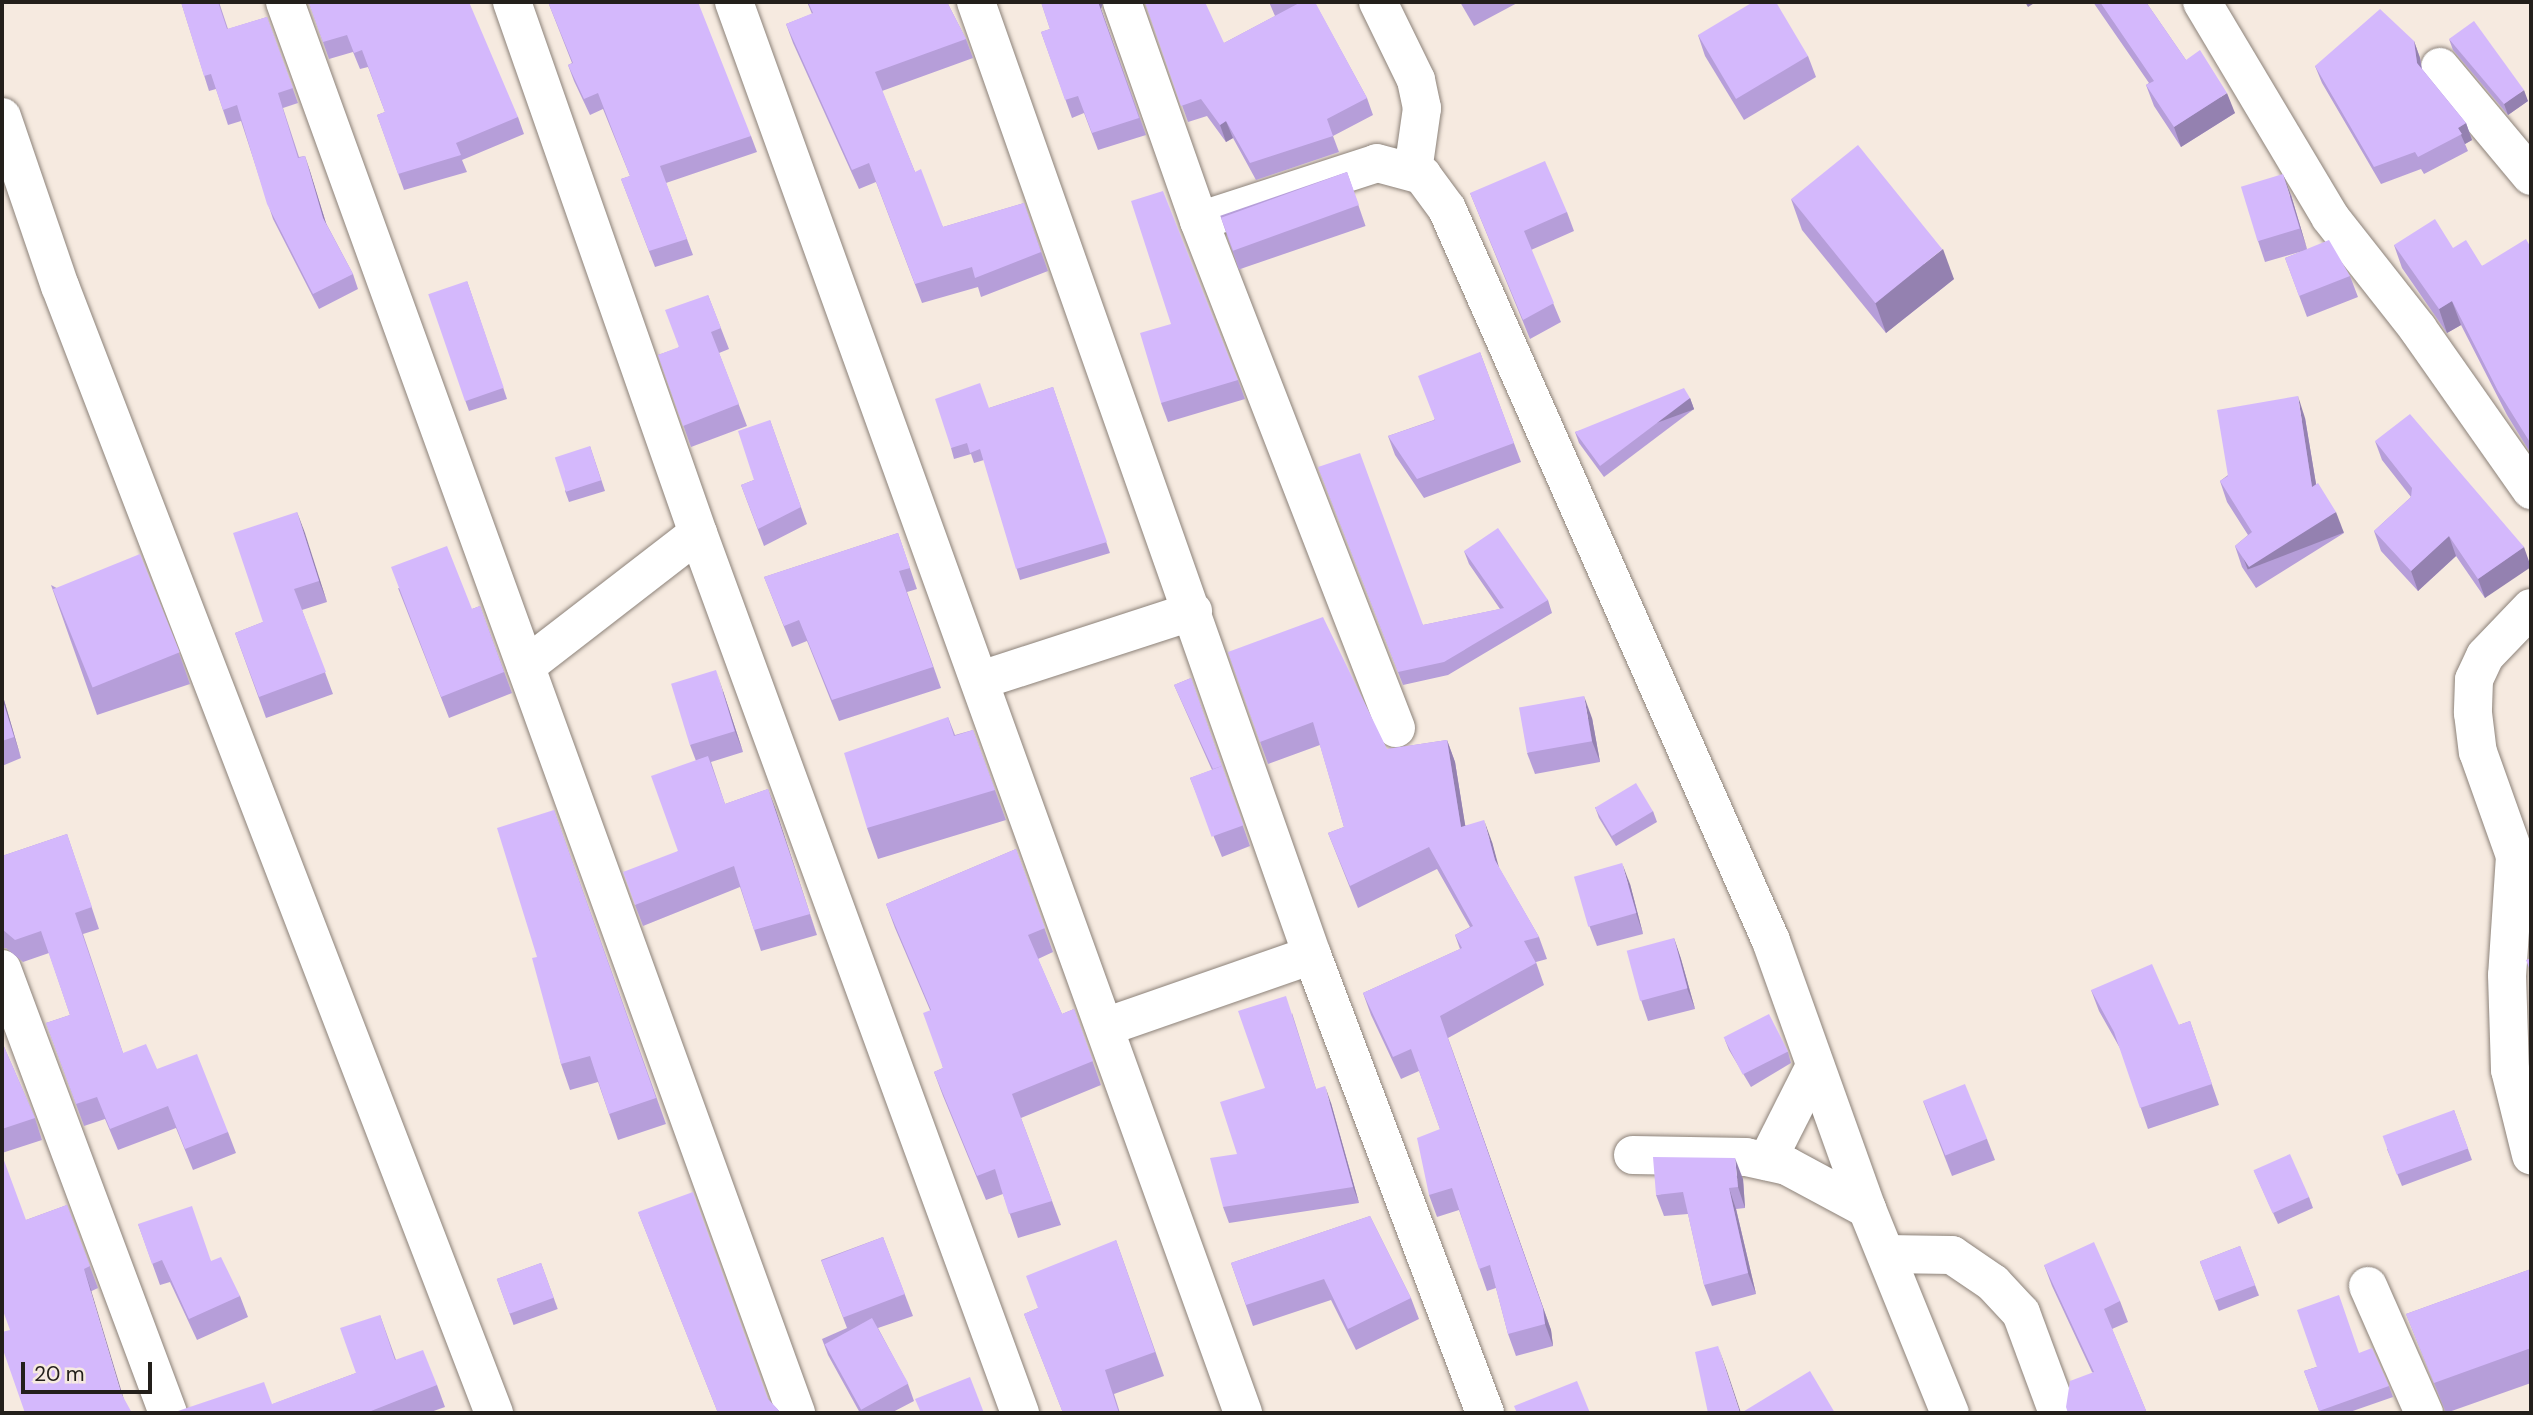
<!DOCTYPE html>
<style>
body{margin:0}
#map{position:relative;width:2533px;height:1415px;overflow:hidden;background:#f6eae0;font-family:"DM Sans",sans-serif}
div>[style]{position:absolute}
.roads{filter:drop-shadow(0 0 2px #8c8279) drop-shadow(0 0 2px #8c8279)}
.street>*{height:38px;margin:-19px;padding:0 19px;transform-origin:19px;border-radius:19px;background:#fff}
.wall>*{inset:0;background:#b69ed9;transform-origin:0 0}
.shaded-wall>*{inset:0;background:#9481b0;transform-origin:0 0}
.building>*{inset:0;background:#d4b8fc;transform-origin:0 0}
span{translate:-50% -50%;white-space:nowrap;text-align:center;line-height:1.15;-webkit-text-stroke:5px #f6eae0;paint-order:stroke}
.frame{position:absolute;inset:0;border:4px solid #231f1b;pointer-events:none}
.scale{position:absolute;left:21px;top:1362px;width:131px;height:32px;box-sizing:border-box;border:4px solid #231f1b;border-top:0;padding-left:9px;font-size:21px;line-height:24px;white-space:nowrap;color:#231f1b;-webkit-text-stroke:5px #f6eae0;paint-order:stroke}
</style>
<div id="map">
<div class="roads">
<div class="street">
<div style="left:285px;top:2px;width:1501px;rotate:70.09deg"></div>
<div style="left:512px;top:2px;width:563px;rotate:70.7deg"></div>
<div style="left:698px;top:533px;width:937px;rotate:69.9deg"></div>
<div style="left:734px;top:2px;width:1500px;rotate:70.16deg"></div>
<div style="left:976px;top:2px;width:1010px;rotate:70.58deg"></div>
<div style="left:1312px;top:955px;width:490px;rotate:69.3deg"></div>
<div style="left:1122px;top:2px;width:232px;rotate:70.6deg"></div>
<div style="left:1199px;top:221px;width:544px;rotate:68.77deg"></div>
<div style="left:1378px;top:2px;width:87px;rotate:64deg"></div>
<div style="left:1416px;top:80px;width:29px;rotate:78deg"></div>
<div style="left:1422px;top:108px;width:64px;rotate:98.1deg"></div>
<div style="left:2202px;top:2px;width:250px;rotate:59.2deg"></div>
<div style="left:2330px;top:217px;width:142px;rotate:51.8deg"></div>
<div style="left:2418px;top:329px;width:197px;rotate:54.9deg"></div>
<div style="left:2440px;top:67px;width:142px;rotate:50.1deg"></div>
<div style="left:2px;top:117px;width:179px;rotate:71.1deg"></div>
<div style="left:60px;top:286px;width:1208px;rotate:68.94deg"></div>
<div style="left:1199px;top:221px;width:187px;rotate:-18deg"></div>
<div style="left:1377px;top:163px;width:47px;rotate:14.9deg"></div>
<div style="left:1422px;top:175px;width:42px;rotate:53.7deg"></div>
<div style="left:1447px;top:209px;width:800px;rotate:66.12deg"></div>
<div style="left:1771px;top:941px;width:285px;rotate:70.3deg"></div>
<div style="left:1867px;top:1209px;width:220px;rotate:67.9deg"></div>
<div style="left:2531px;top:608px;width:66px;rotate:133.8deg"></div>
<div style="left:2485px;top:656px;width:26px;rotate:115deg"></div>
<div style="left:2474px;top:680px;width:33px;rotate:92deg"></div>
<div style="left:2473px;top:713px;width:39px;rotate:83deg"></div>
<div style="left:2478px;top:752px;width:110px;rotate:70.4deg"></div>
<div style="left:2515px;top:856px;width:119px;rotate:93.8deg"></div>
<div style="left:2507px;top:975px;width:95px;rotate:88.2deg"></div>
<div style="left:2510px;top:1070px;width:88px;rotate:76.1deg"></div>
<div style="left:526px;top:666px;width:217px;rotate:-37.7deg"></div>
<div style="left:981px;top:680px;width:223px;rotate:-18deg"></div>
<div style="left:2px;top:969px;width:474px;rotate:69.5deg"></div>
<div style="left:1108px;top:1026px;width:216px;rotate:-19.2deg"></div>
<div style="left:1633px;top:1155px;width:113px;rotate:1deg"></div>
<div style="left:1746px;top:1157px;width:42px;rotate:12.4deg"></div>
<div style="left:1787px;top:1166px;width:91px;rotate:28.3deg"></div>
<div style="left:1767px;top:1161px;width:106px;rotate:-63.2deg"></div>
<div style="left:1886px;top:1254px;width:66px;rotate:0.9deg"></div>
<div style="left:1952px;top:1255px;width:50px;rotate:34.3deg"></div>
<div style="left:1993px;top:1283px;width:41px;rotate:47deg"></div>
<div style="left:2021px;top:1313px;width:107px;rotate:69.7deg"></div>
<div style="left:2368px;top:1286px;width:139px;rotate:66.2deg"></div>
</div>
</div>
<div class="wall">
<div style="clip-path:polygon(181px 2px,219px 2px,228px 29px,267px 17px,298px 103px,283px 108px,299px 157px,305px 156px,326px 223px,353px 274px,358px 289px,319px 309px,273px 219px,241px 121px,228px 125px,216px 89px,209px 91px)"></div>
<div style="clip-path:polygon(548px 2px,751px 136px,757px 152px,666px 183px,693px 255px,655px 267px,621px 179px,630px 176px,603px 109px,590px 115px,574px 81px,568px 65px,572px 63px)"></div>
<div style="clip-path:polygon(807px 2px,947px 2px,966px 39px,973px 58px,882px 91px,915px 172px,943px 227px,1024px 203px,1048px 271px,981px 297px,978px 287px,922px 303px,876px 182px,859px 189px,793px 43px,786px 24px,812px 14px)"></div>
<div style="clip-path:polygon(1041px 2px,1103px 2px,1101px 9px,1146px 135px,1098px 150px,1084px 113px,1072px 118px,1041px 32px,1050px 29px)"></div>
<div style="clip-path:polygon(1145px 2px,1224px 43px,1275px 16px,1269px 2px,1317px 2px,1315px 3px,1367px 98px,1373px 115px,1333px 136px,1339px 152px,1256px 180px,1233px 138px,1226px 142px,1207px 116px,1188px 122px)"></div>
<div style="clip-path:polygon(1460px 2px,1519px 2px,1474px 26px)"></div>
<div style="clip-path:polygon(2093px 2px,2146px 2px,2186px 60px,2235px 113px,2181px 147px,2154px 106px,2146px 85px,2149px 83px)"></div>
<div style="clip-path:polygon(309px 3px,518px 117px,524px 134px,462px 160px,467px 172px,404px 190px,377px 115px,385px 112px,368px 67px,360px 69px,353px 52px,329px 59px)"></div>
<div style="clip-path:polygon(1698px 35px,1808px 56px,1816px 77px,1744px 120px,1705px 56px)"></div>
<div style="clip-path:polygon(2449px 39px,2528px 101px,2508px 115px,2453px 50px)"></div>
<div style="clip-path:polygon(2414px 41px,2420px 58px,2422px 69px,2466px 123px,2472px 140px,2465px 144px,2468px 151px,2424px 174px,2421px 169px,2381px 184px,2322px 83px,2315px 66px)"></div>
<div style="left:1347px;top:172px;width:57px;height:134px;rotate:71deg"></div>
<div style="clip-path:polygon(1470px 193px,1567px 212px,1574px 231px,1531px 250px,1561px 322px,1530px 339px)"></div>
<div style="clip-path:polygon(2291px 195px,2307px 249px,2350px 276px,2358px 297px,2307px 317px,2285px 258px,2303px 251px,2265px 262px,2258px 241px)"></div>
<div style="clip-path:polygon(1791px 199px,1954px 279px,1886px 333px,1802px 230px)"></div>
<div style="clip-path:polygon(2394px 245px,2453px 248px,2482px 266px,2531px 248px,2531px 454px,2507px 415px,2461px 325px,2447px 333px,2402px 268px)"></div>
<div style="clip-path:polygon(467px 281px,507px 399px,469px 411px,465px 400px)"></div>
<div style="clip-path:polygon(708px 295px,729px 349px,719px 353px,747px 426px,691px 447px,658px 355px,678px 348px)"></div>
<div style="clip-path:polygon(1171px 324px,1238px 380px,1245px 399px,1168px 422px,1161px 403px)"></div>
<div style="clip-path:polygon(1480px 352px,1521px 462px,1424px 498px,1395px 455px,1388px 436px,1434px 420px)"></div>
<div style="clip-path:polygon(1053px 387px,1110px 553px,1020px 580px,984px 460px,974px 463px,971px 454px,954px 459px,951px 448px,989px 408px)"></div>
<div style="clip-path:polygon(1690px 398px,1694px 409px,1604px 477px,1579px 443px,1575px 432px)"></div>
<div style="clip-path:polygon(2305px 418px,2316px 484px,2344px 533px,2256px 588px,2242px 567px,2235px 546px,2248px 535px,2227px 502px,2220px 481px)"></div>
<div style="clip-path:polygon(770px 420px,807px 524px,764px 546px,741px 485px,754px 480px)"></div>
<div style="clip-path:polygon(2375px 441px,2524px 547px,2485px 598px,2456px 556px,2418px 591px,2381px 551px,2374px 531px,2411px 497px,2382px 460px)"></div>
<div style="clip-path:polygon(590px 446px,605px 491px,569px 502px,565px 491px)"></div>
<div style="clip-path:polygon(1318px 467px,1423px 625px,1500px 609px,1469px 564px,1464px 551px,1548px 600px,1552px 613px,1448px 675px,1403px 685px)"></div>
<div style="clip-path:polygon(297px 512px,327px 602px,302px 610px,333px 694px,266px 718px,235px 633px,263px 622px)"></div>
<div style="clip-path:polygon(898px 533px,917px 589px,907px 592px,941px 688px,839px 721px,807px 641px,792px 647px,764px 577px)"></div>
<div style="clip-path:polygon(51px 585px,179px 653px,190px 684px,97px 715px)"></div>
<div style="clip-path:polygon(398px 588px,472px 609px,480px 606px,512px 693px,449px 718px)"></div>
<div style="clip-path:polygon(1228px 652px,1387px 749px,1447px 740px,1455px 762px,1465px 825px,1492px 842px,1498px 866px,1539px 937px,1547px 959px,1536px 962px,1544px 985px,1448px 1038px,1551px 1330px,1553px 1346px,1516px 1356px,1508px 1334px,1496px 1288px,1487px 1291px,1459px 1210px,1437px 1217px,1429px 1195px,1440px 1129px,1419px 1071px,1401px 1079px,1371px 1015px,1363px 993px,1460px 949px,1455px 935px,1470px 927px,1437px 869px,1358px 908px,1328px 833px,1344px 827px,1320px 745px,1268px 764px)"></div>
<div style="clip-path:polygon(1191px 678px,1250px 846px,1222px 857px,1190px 778px,1212px 770px,1174px 685px)"></div>
<div style="clip-path:polygon(723px 691px,743px 752px,711px 762px,725px 804px,768px 789px,817px 935px,761px 951px,740px 887px,643px 926px,635px 905px,678px 851px,696px 761px,690px 745px)"></div>
<div style="clip-path:polygon(2px 693px,21px 758px,2px 766px)"></div>
<div style="clip-path:polygon(948px 717px,955px 735px,973px 730px,1006px 820px,878px 859px,867px 828px)"></div>
<div style="clip-path:polygon(1592px 718px,1600px 762px,1535px 774px,1527px 753px)"></div>
<div style="clip-path:polygon(1595px 807px,1653px 811px,1657px 822px,1616px 846px,1599px 818px)"></div>
<div style="clip-path:polygon(554px 810px,666px 1124px,618px 1140px,598px 1082px,570px 1090px,561px 1064px,537px 957px)"></div>
<div style="clip-path:polygon(67px 834px,99px 929px,83px 934px,123px 1053px,157px 1069px,228px 1132px,236px 1153px,193px 1170px,176px 1128px,118px 1150px,105px 1119px,84px 1126px,46px 1023px,70px 1015px,49px 953px,23px 962px,6px 948px,2px 948px,2px 856px)"></div>
<div style="clip-path:polygon(1016px 849px,1053px 952px,1038px 959px,1062px 1014px,1074px 1009px,1101px 1085px,1021px 1118px,1061px 1225px,1018px 1238px,1003px 1194px,986px 1200px,943px 1096px,934px 1072px,943px 1068px,930px 1010px,895px 928px,886px 904px)"></div>
<div style="clip-path:polygon(1630px 884px,1643px 934px,1597px 946px,1589px 925px)"></div>
<div style="clip-path:polygon(1674px 938px,1681px 959px,1695px 1009px,1648px 1021px,1641px 1000px)"></div>
<div style="clip-path:polygon(2091px 990px,2179px 1025px,2190px 1021px,2219px 1105px,2148px 1129px,2121px 1050px,2099px 1011px)"></div>
<div style="clip-path:polygon(1292px 1013px,1316px 1089px,1331px 1103px,1359px 1203px,1229px 1223px,1223px 1207px)"></div>
<div style="clip-path:polygon(1725px 1040px,1788px 1052px,1791px 1063px,1751px 1087px,1729px 1050px)"></div>
<div style="clip-path:polygon(2px 1042px,35px 1118px,42px 1140px,2px 1153px)"></div>
<div style="clip-path:polygon(1923px 1101px,1987px 1139px,1995px 1160px,1952px 1176px)"></div>
<div style="clip-path:polygon(2454px 1110px,2472px 1160px,2402px 1186px,2387px 1149px)"></div>
<div style="clip-path:polygon(2254px 1171px,2309px 1197px,2313px 1208px,2278px 1224px)"></div>
<div style="clip-path:polygon(1743px 1179px,1745px 1208px,1736px 1209px,1756px 1294px,1712px 1306px,1704px 1285px,1688px 1214px,1664px 1216px,1656px 1195px)"></div>
<div style="clip-path:polygon(67px 1205px,98px 1288px,10px 1330px,26px 1220px)"></div>
<div style="clip-path:polygon(638px 1212px,768px 1399px,781px 1413px,718px 1413px)"></div>
<div style="clip-path:polygon(1370px 1216px,1411px 1298px,1419px 1319px,1356px 1350px,1331px 1300px,1253px 1326px,1231px 1263px)"></div>
<div style="clip-path:polygon(138px 1224px,211px 1261px,240px 1296px,248px 1317px,197px 1340px,170px 1282px,160px 1285px)"></div>
<div style="clip-path:polygon(883px 1237px,913px 1316px,878px 1328px,908px 1384px,914px 1401px,891px 1413px,860px 1413px,828px 1355px,822px 1339px,847px 1328px,821px 1260px)"></div>
<div style="clip-path:polygon(1116px 1240px,1164px 1376px,1114px 1394px,1120px 1413px,1063px 1413px,1024px 1314px,1038px 1308px)"></div>
<div style="left:2240px;top:1246px;width:53px;height:43px;rotate:69deg"></div>
<div style="left:541px;top:1263px;width:49px;height:47px;rotate:70deg"></div>
<div style="clip-path:polygon(2044px 1265px,2120px 1301px,2128px 1322px,2112px 1329px,2147px 1413px,2092px 1372px,2052px 1286px)"></div>
<div style="clip-path:polygon(2531px 1269px,2531px 1383px,2446px 1413px,2406px 1314px)"></div>
<div style="clip-path:polygon(380px 1315px,396px 1360px,437px 1385px,445px 1407px,428px 1413px,172px 1413px,273px 1404px,356px 1373px)"></div>
<div style="clip-path:polygon(2359px 1353px,2389px 1386px,2393px 1397px,2347px 1413px,2320px 1413px,2304px 1371px)"></div>
</div>
<div class="shaded-wall">
<div style="clip-path:polygon(1098px 2px,1103px 2px,1101px 9px,1146px 135px)"></div>
<div style="clip-path:polygon(2025px 2px,2036px 2px,2028px 7px)"></div>
<div style="clip-path:polygon(2414px 41px,2420px 58px,2423px 80px,2417px 63px)"></div>
<div style="clip-path:polygon(2524px 90px,2528px 101px,2508px 115px,2504px 104px)"></div>
<div style="clip-path:polygon(2227px 93px,2235px 113px,2181px 147px,2174px 127px)"></div>
<div style="clip-path:polygon(1226px 121px,1233px 138px,1226px 142px,1220px 125px)"></div>
<div style="clip-path:polygon(2466px 123px,2472px 140px,2465px 144px,2458px 128px)"></div>
<div style="clip-path:polygon(305px 156px,310px 171px,329px 233px,323px 218px)"></div>
<div style="clip-path:polygon(2283px 174px,2291px 195px,2307px 249px,2300px 228px)"></div>
<div style="clip-path:polygon(1943px 249px,1954px 279px,1886px 333px,1875px 302px)"></div>
<div style="clip-path:polygon(2452px 301px,2461px 325px,2447px 333px,2439px 309px)"></div>
<div style="clip-path:polygon(2298px 396px,2305px 418px,2320px 508px,2312px 487px)"></div>
<div style="left:1690px;top:398px;width:12px;height:113px;rotate:70deg"></div>
<div style="clip-path:polygon(297px 512px,305px 533px,327px 602px,319px 581px)"></div>
<div style="left:2336px;top:512px;width:22px;height:103px;rotate:69deg"></div>
<div style="clip-path:polygon(2449px 536px,2456px 556px,2418px 591px,2411px 571px)"></div>
<div style="clip-path:polygon(2524px 547px,2531px 567px,2485px 598px,2478px 579px)"></div>
<div style="clip-path:polygon(716px 670px,723px 691px,743px 752px,735px 731px)"></div>
<div style="clip-path:polygon(2px 693px,21px 758px,2px 698px)"></div>
<div style="clip-path:polygon(1584px 696px,1592px 718px,1600px 762px,1592px 741px)"></div>
<div style="clip-path:polygon(1447px 740px,1455px 762px,1469px 849px,1461px 827px)"></div>
<div style="clip-path:polygon(768px 789px,776px 810px,817px 935px,810px 914px)"></div>
<div style="clip-path:polygon(1484px 820px,1492px 842px,1503px 882px,1495px 860px)"></div>
<div style="clip-path:polygon(1622px 863px,1630px 884px,1643px 934px,1636px 913px)"></div>
<div style="clip-path:polygon(1674px 938px,1681px 959px,1695px 1009px,1687px 988px)"></div>
<div style="clip-path:polygon(1448px 1038px,1551px 1330px,1553px 1346px,1545px 1324px)"></div>
<div style="clip-path:polygon(1325px 1086px,1331px 1103px,1359px 1203px,1353px 1187px)"></div>
<div style="clip-path:polygon(1735px 1158px,1743px 1179px,1745px 1208px,1738px 1187px)"></div>
<div style="clip-path:polygon(1729px 1188px,1736px 1209px,1756px 1294px,1748px 1273px)"></div>
<div style="clip-path:polygon(84px 1269px,91px 1290px,128px 1413px,121px 1393px)"></div>
<div style="clip-path:polygon(1718px 1346px,1727px 1371px,1741px 1413px,1740px 1413px)"></div>
</div>
<div class="building">
<div style="clip-path:polygon(181px 2px,218px 2px,227px 29px,267px 17px,293px 88px,278px 93px,298px 158px,305px 156px,323px 218px,353px 274px,313px 294px,267px 204px,237px 105px,223px 110px,211px 74px,204px 76px)"></div>
<div style="clip-path:polygon(311px 2px,469px 2px,518px 117px,456px 143px,461px 155px,398px 174px,377px 115px,385px 112px,362px 50px,354px 53px,347px 35px,323px 42px,309px 3px)"></div>
<div style="clip-path:polygon(548px 2px,698px 2px,751px 136px,660px 166px,687px 239px,649px 251px,621px 179px,630px 176px,598px 93px,584px 99px,568px 65px,573px 63px)"></div>
<div style="clip-path:polygon(808px 2px,947px 2px,966px 39px,875px 72px,915px 172px,921px 169px,943px 227px,1024px 203px,1041px 252px,975px 278px,972px 267px,915px 284px,869px 163px,852px 170px,786px 24px,813px 13px)"></div>
<div style="clip-path:polygon(1041px 2px,1098px 2px,1139px 118px,1092px 133px,1078px 96px,1065px 100px,1041px 32px,1050px 29px)"></div>
<div style="clip-path:polygon(1145px 2px,1205px 2px,1224px 43px,1301px 2px,1315px 2px,1367px 98px,1327px 119px,1333px 136px,1250px 163px,1226px 121px,1220px 125px,1201px 99px,1181px 106px)"></div>
<div style="clip-path:polygon(1753px 2px,1776px 2px,1808px 56px,1736px 99px,1698px 35px)"></div>
<div style="clip-path:polygon(2100px 2px,2146px 2px,2186px 60px,2200px 50px,2227px 93px,2174px 127px,2146px 85px,2154px 81px)"></div>
<div style="clip-path:polygon(2380px 9px,2414px 41px,2417px 63px,2466px 123px,2458px 128px,2462px 134px,2418px 157px,2415px 152px,2374px 167px,2315px 66px)"></div>
<div style="clip-path:polygon(2474px 21px,2524px 90px,2504px 104px,2449px 39px)"></div>
<div style="left:1858px;top:145px;width:134px;height:86px;rotate:51deg"></div>
<div style="clip-path:polygon(1545px 161px,1567px 212px,1524px 231px,1554px 303px,1523px 320px,1470px 193px)"></div>
<div style="left:1347px;top:172px;width:35px;height:134px;rotate:70deg"></div>
<div style="left:2283px;top:174px;width:57px;height:44px;rotate:73deg"></div>
<div style="clip-path:polygon(1163px 191px,1238px 380px,1161px 403px,1140px 333px,1171px 324px,1131px 201px)"></div>
<div style="clip-path:polygon(2435px 219px,2453px 248px,2466px 240px,2482px 266px,2526px 239px,2531px 248px,2531px 444px,2498px 391px,2452px 301px,2439px 309px,2394px 245px)"></div>
<div style="clip-path:polygon(2329px 240px,2350px 276px,2299px 296px,2285px 258px)"></div>
<div style="left:467px;top:281px;width:113px;height:41px;rotate:71deg"></div>
<div style="clip-path:polygon(708px 295px,721px 328px,711px 332px,739px 404px,683px 426px,658px 355px,679px 347px,665px 310px)"></div>
<div style="clip-path:polygon(1480px 352px,1514px 443px,1417px 479px,1388px 436px,1435px 420px,1418px 376px)"></div>
<div style="clip-path:polygon(980px 383px,989px 408px,1053px 387px,1107px 542px,1016px 569px,980px 449px,970px 453px,967px 443px,951px 448px,935px 399px)"></div>
<div style="clip-path:polygon(1684px 388px,1690px 398px,1600px 466px,1575px 432px)"></div>
<div style="clip-path:polygon(2298px 396px,2312px 487px,2318px 483px,2336px 512px,2249px 567px,2235px 546px,2252px 532px,2220px 481px,2228px 476px,2217px 410px)"></div>
<div style="clip-path:polygon(2410px 414px,2524px 547px,2478px 579px,2449px 536px,2411px 571px,2374px 531px,2411px 497px,2412px 488px,2375px 441px)"></div>
<div style="clip-path:polygon(770px 420px,801px 507px,758px 529px,741px 485px,754px 480px,738px 431px)"></div>
<div style="left:590px;top:446px;width:36px;height:37px;rotate:72deg"></div>
<div style="clip-path:polygon(1360px 453px,1423px 625px,1504px 608px,1464px 551px,1498px 528px,1548px 600px,1444px 662px,1398px 672px,1318px 467px)"></div>
<div style="clip-path:polygon(297px 512px,319px 581px,294px 589px,326px 672px,259px 697px,235px 633px,263px 622px,233px 533px)"></div>
<div style="clip-path:polygon(898px 533px,910px 568px,899px 571px,933px 667px,832px 700px,799px 620px,784px 626px,764px 577px)"></div>
<div style="clip-path:polygon(447px 546px,472px 609px,480px 606px,504px 672px,441px 697px,391px 567px)"></div>
<div style="left:140px;top:554px;width:106px;height:94px;rotate:68deg"></div>
<div style="clip-path:polygon(1323px 617px,1387px 749px,1447px 740px,1461px 827px,1484px 820px,1495px 860px,1539px 937px,1524px 941px,1536px 963px,1440px 1016px,1543px 1308px,1545px 1324px,1508px 1334px,1490px 1265px,1479px 1269px,1452px 1188px,1429px 1195px,1417px 1138px,1440px 1129px,1411px 1049px,1393px 1057px,1363px 993px,1462px 948px,1455px 935px,1473px 926px,1429px 847px,1350px 886px,1328px 833px,1344px 827px,1313px 722px,1260px 742px,1228px 652px)"></div>
<div style="left:716px;top:670px;width:64px;height:47px;rotate:73deg"></div>
<div style="clip-path:polygon(1191px 678px,1223px 769px,1222px 766px,1213px 769px,1174px 685px)"></div>
<div style="left:1584px;top:696px;width:46px;height:66px;rotate:80deg"></div>
<div style="clip-path:polygon(2px 698px,14px 737px,2px 741px)"></div>
<div style="clip-path:polygon(948px 717px,954px 736px,973px 730px,995px 790px,867px 828px,844px 753px)"></div>
<div style="clip-path:polygon(708px 756px,725px 804px,768px 789px,810px 914px,754px 930px,734px 866px,635px 905px,623px 872px,678px 851px,651px 776px)"></div>
<div style="left:1222px;top:766px;width:63px;height:34px;rotate:70deg"></div>
<div style="left:1636px;top:783px;width:33px;height:48px;rotate:59deg"></div>
<div style="clip-path:polygon(554px 810px,656px 1098px,609px 1114px,590px 1056px,561px 1064px,532px 958px,537px 957px,497px 828px)"></div>
<div style="clip-path:polygon(67px 834px,92px 907px,75px 913px,123px 1053px,146px 1044px,157px 1069px,197px 1054px,228px 1132px,185px 1149px,168px 1106px,110px 1129px,97px 1097px,76px 1104px,46px 1023px,70px 1015px,41px 931px,15px 940px,2px 929px,2px 856px)"></div>
<div style="clip-path:polygon(1016px 849px,1045px 928px,1028px 935px,1062px 1014px,1074px 1009px,1093px 1061px,1012px 1094px,1052px 1201px,1009px 1214px,995px 1169px,977px 1176px,934px 1072px,943px 1068px,923px 1013px,931px 1010px,886px 904px)"></div>
<div style="left:1622px;top:863px;width:52px;height:50px;rotate:74deg"></div>
<div style="left:1674px;top:938px;width:52px;height:49px;rotate:75deg"></div>
<div style="clip-path:polygon(2531px 958px,2531px 973px,2526px 960px)"></div>
<div style="clip-path:polygon(2152px 964px,2179px 1025px,2190px 1021px,2212px 1084px,2140px 1108px,2114px 1032px,2091px 990px)"></div>
<div style="clip-path:polygon(1286px 996px,1316px 1089px,1325px 1086px,1353px 1187px,1223px 1207px,1210px 1158px,1237px 1154px,1220px 1102px,1265px 1088px,1238px 1011px)"></div>
<div style="left:1769px;top:1014px;width:42px;height:51px;rotate:63deg"></div>
<div style="clip-path:polygon(2px 1042px,35px 1118px,2px 1129px)"></div>
<div style="left:1965px;top:1084px;width:59px;height:45px;rotate:68deg"></div>
<div style="left:2454px;top:1110px;width:41px;height:76px;rotate:70deg"></div>
<div style="left:2290px;top:1154px;width:47px;height:40px;rotate:66deg"></div>
<div style="clip-path:polygon(2px 1155px,26px 1220px,67px 1205px,90px 1266px,84px 1269px,121px 1393px,132px 1413px,25px 1413px,2px 1347px,2px 1332px,10px 1330px,2px 1308px)"></div>
<div style="clip-path:polygon(1653px 1157px,1735px 1158px,1738px 1187px,1729px 1188px,1748px 1273px,1704px 1285px,1683px 1192px,1656px 1195px)"></div>
<div style="clip-path:polygon(693px 1192px,768px 1399px,781px 1413px,718px 1413px,638px 1212px)"></div>
<div style="clip-path:polygon(192px 1206px,211px 1261px,221px 1257px,240px 1296px,189px 1319px,162px 1260px,152px 1264px,138px 1224px)"></div>
<div style="clip-path:polygon(1370px 1216px,1411px 1298px,1348px 1329px,1324px 1279px,1246px 1305px,1231px 1263px)"></div>
<div style="left:883px;top:1237px;width:61px;height:66px;rotate:69deg"></div>
<div style="clip-path:polygon(1116px 1240px,1155px 1352px,1105px 1370px,1119px 1413px,1063px 1413px,1024px 1314px,1038px 1308px,1026px 1276px)"></div>
<div style="clip-path:polygon(2094px 1242px,2120px 1301px,2104px 1309px,2147px 1413px,2068px 1413px,2066px 1407px,2070px 1381px,2094px 1372px,2044px 1265px)"></div>
<div style="left:2240px;top:1246px;width:42px;height:43px;rotate:69deg"></div>
<div style="left:541px;top:1263px;width:37px;height:47px;rotate:70deg"></div>
<div style="clip-path:polygon(2531px 1269px,2531px 1348px,2434px 1383px,2406px 1314px)"></div>
<div style="clip-path:polygon(2339px 1295px,2359px 1353px,2372px 1348px,2389px 1386px,2319px 1411px,2304px 1371px,2317px 1367px,2297px 1310px)"></div>
<div style="clip-path:polygon(380px 1315px,395px 1360px,423px 1350px,437px 1385px,366px 1413px,172px 1413px,264px 1382px,272px 1404px,356px 1373px,340px 1328px)"></div>
<div style="left:872px;top:1318px;width:75px;height:54px;rotate:61deg"></div>
<div style="clip-path:polygon(1718px 1346px,1740px 1413px,1708px 1413px,1695px 1352px)"></div>
<div style="clip-path:polygon(1810px 1371px,1835px 1413px,1741px 1413px)"></div>
<div style="clip-path:polygon(970px 1377px,984px 1413px,921px 1413px,915px 1399px)"></div>
<div style="clip-path:polygon(1577px 1381px,1590px 1413px,1517px 1413px,1514px 1406px)"></div>
</div>
<div class="frame"></div>
<div class="scale">20 m</div>
</div>
